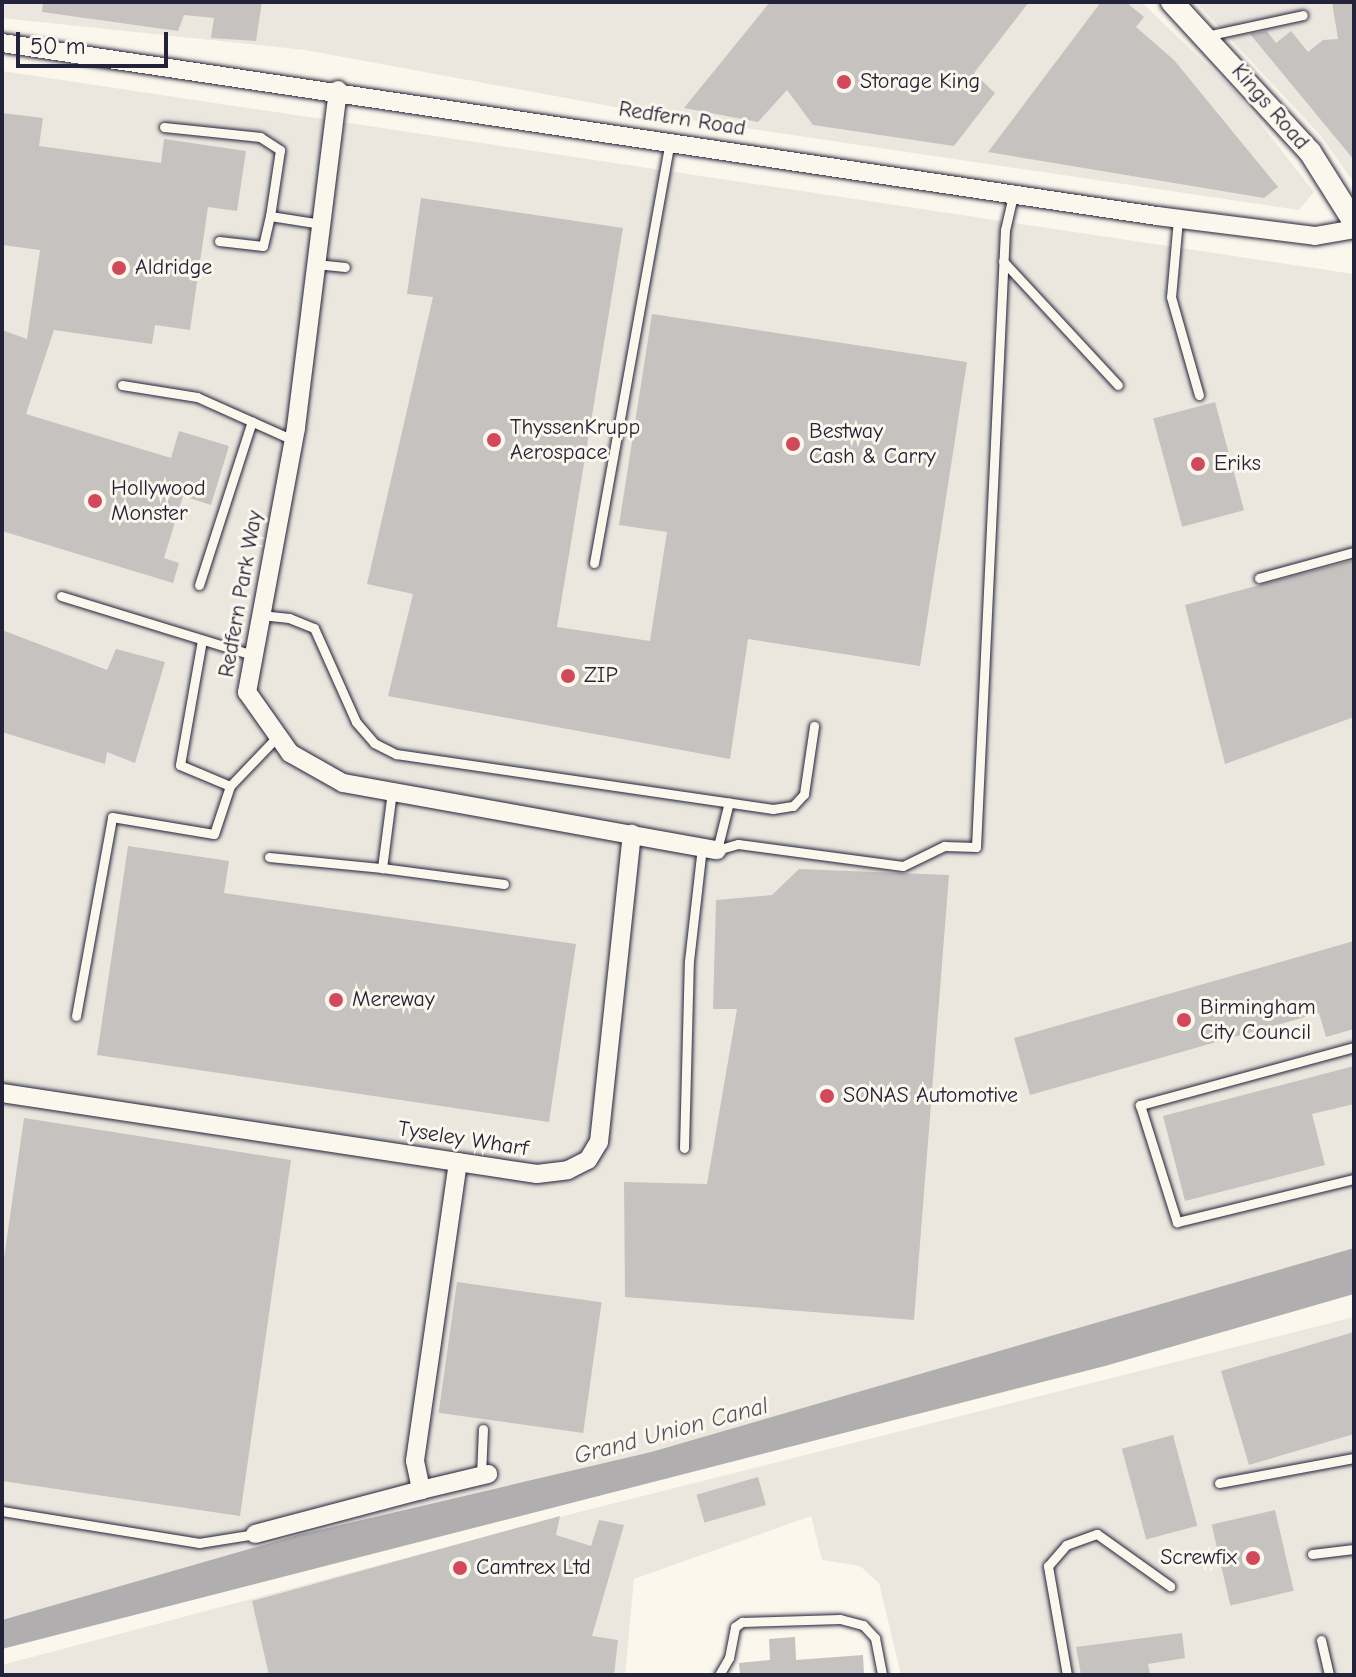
<!DOCTYPE html>
<style>
body{margin:0}
#map{position:relative;width:1356px;height:1677px;overflow:hidden;background:#fbf7ec;font-family:"Comic Neue",sans-serif}
div>[style]{position:absolute}
.built>*{inset:0;background:#ebe7df}
.water>*{inset:0;background:#b1aeb0}
.building>*{inset:0;background:#c6c2c0;transform-origin:0 0}
.roads{filter:drop-shadow(0 0 2px #22223b) drop-shadow(0 0 2px #22223b)}
.service>*{height:9px;margin:-4.5px;padding:0 4.5px;transform-origin:4.5px;border-radius:4.5px;background:#fbf7ec}
.minor>*{height:18px;margin:-9px;padding:0 9px;transform-origin:9px;border-radius:9px;background:#fbf7ec}
.tertiary>*{height:22px;margin:-11px;padding:0 11px;transform-origin:11px;border-radius:11px;background:#fbf7ec}
.dots>*{width:22px;height:22px;translate:-50% -50%;box-sizing:border-box;border:4px solid #fbf7ec;border-radius:50%}
span{translate:-50% -50%;white-space:nowrap;text-align:center;line-height:1.15;-webkit-text-stroke:6px #fbf7ec;paint-order:stroke}
.poi-label{font-size:22px;color:#22223b}
.left{translate:0 -50%;text-align:left}
.right{translate:-100% -50%;text-align:right}
.street-label{font-size:22px;color:#22223b}
.water-label{font-size:24px;color:#545364;font-style:italic}
.frame{position:absolute;inset:0;border:4px solid #22223b;pointer-events:none}
.scale{position:absolute;left:16px;top:32px;width:152px;height:36px;box-sizing:border-box;border:4px solid #22223b;border-top:0;padding-left:10px;font-size:24px;line-height:28px;white-space:nowrap;color:#22223b;-webkit-text-stroke:6px #fbf7ec;paint-order:stroke}
</style>
<div id="map">
<div class="built">
<div style="clip-path:polygon(2px 2px,1141px 2px,1235px 91px,1314px 192px,1299px 210px,664px 116px,305px 50px,2px 18px)"></div>
<div style="clip-path:polygon(1196px 2px,1354px 2px,1354px 183px,1321px 136px)"></div>
<div style="clip-path:polygon(2px 71px,1354px 274px,1354px 1248px,651px 1452px,298px 1535px,2px 1620px)"></div>
<div style="clip-path:polygon(1354px 1317px,1354px 1675px,901px 1675px,879px 1583px,860px 1566px,822px 1560px,811px 1516px,634px 1579px,625px 1675px,2px 1675px,2px 1665px,583px 1511px)"></div>
</div>
<div class="water">
<div style="clip-path:polygon(1354px 1248px,1354px 1294px,1105px 1366px,2px 1649px,2px 1620px,298px 1535px,651px 1452px)"></div>
</div>
<div class="building">
<div style="clip-path:polygon(43px 2px,262px 2px,256px 41px,211px 38px,214px 18px,184px 15px,178px 31px,42px 12px)"></div>
<div style="clip-path:polygon(770px 2px,1029px 2px,974px 73px,995px 93px,954px 146px,813px 125px,787px 90px,758px 122px,684px 108px)"></div>
<div style="clip-path:polygon(1101px 2px,1126px 2px,1144px 17px,1136px 27px,1174px 60px,1278px 187px,1264px 198px,988px 152px)"></div>
<div style="clip-path:polygon(1332px 2px,1354px 2px,1354px 160px,1250px 34px,1267px 31px,1276px 43px,1291px 31px,1308px 52px,1323px 40px,1338px 39px)"></div>
<div style="clip-path:polygon(2px 113px,43px 118px,39px 146px,161px 163px,164px 139px,246px 151px,237px 211px,208px 207px,190px 330px,155px 325px,152px 344px,54px 330px,26px 414px,171px 458px,179px 431px,229px 446px,211px 505px,183px 496px,164px 558px,179px 563px,173px 583px,2px 531px,2px 330px,27px 339px,40px 250px,2px 245px)"></div>
<div style="clip-path:polygon(421px 198px,623px 228px,557px 627px,650px 641px,667px 532px,619px 525px,652px 314px,967px 362px,920px 666px,748px 639px,730px 759px,388px 696px,413px 594px,367px 584px,433px 297px,407px 294px)"></div>
<div style="left:1215px;top:402px;width:112px;height:64px;rotate:75deg"></div>
<div style="clip-path:polygon(1354px 560px,1354px 717px,1225px 764px,1185px 605px)"></div>
<div style="clip-path:polygon(2px 630px,107px 670px,116px 649px,165px 662px,135px 763px,107px 752px,105px 764px,2px 732px)"></div>
<div style="clip-path:polygon(128px 846px,229px 861px,224px 893px,576px 944px,549px 1122px,97px 1055px)"></div>
<div style="clip-path:polygon(799px 869px,949px 875px,914px 1320px,625px 1297px,624px 1182px,707px 1184px,737px 1009px,713px 1009px,716px 900px,772px 895px)"></div>
<div style="clip-path:polygon(1354px 941px,1354px 1029px,1326px 1037px,1319px 1013px,1030px 1095px,1014px 1038px)"></div>
<div style="clip-path:polygon(1354px 1066px,1354px 1104px,1312px 1114px,1325px 1165px,1185px 1201px,1163px 1116px)"></div>
<div style="clip-path:polygon(24px 1118px,291px 1160px,240px 1516px,2px 1481px,2px 1272px)"></div>
<div style="left:457px;top:1282px;width:146px;height:132px;rotate:8deg"></div>
<div style="clip-path:polygon(1354px 1332px,1354px 1434px,1249px 1465px,1221px 1371px)"></div>
<div style="left:1173px;top:1435px;width:94px;height:53px;rotate:75deg"></div>
<div style="left:758px;top:1477px;width:29px;height:64px;rotate:74deg"></div>
<div style="left:1275px;top:1510px;width:83px;height:65px;rotate:77deg"></div>
<div style="clip-path:polygon(560px 1516px,556px 1535px,591px 1546px,599px 1520px,624px 1525px,592px 1636px,618px 1640px,614px 1675px,269px 1675px,252px 1601px)"></div>
<div style="clip-path:polygon(1182px 1633px,1185px 1658px,1148px 1664px,1150px 1675px,1081px 1675px,1076px 1647px)"></div>
<div style="clip-path:polygon(795px 1637px,796px 1660px,863px 1655px,864px 1675px,740px 1675px,739px 1663px,770px 1660px,769px 1639px)"></div>
</div>
<div class="roads">
<div class="service">
<div style="left:1206px;top:36px;width:99px;rotate:-12.2deg"></div>
<div style="left:164px;top:127px;width:97px;rotate:5.9deg"></div>
<div style="left:260px;top:137px;width:24px;rotate:33deg"></div>
<div style="left:280px;top:150px;width:67px;rotate:98.6deg"></div>
<div style="left:270px;top:216px;width:52px;rotate:8.9deg"></div>
<div style="left:1178px;top:219px;width:78px;rotate:95.1deg"></div>
<div style="left:1171px;top:297px;width:102px;rotate:74.1deg"></div>
<div style="left:219px;top:241px;width:44px;rotate:6.5deg"></div>
<div style="left:263px;top:246px;width:31px;rotate:-77deg"></div>
<div style="left:1003px;top:261px;width:169px;rotate:47.2deg"></div>
<div style="left:316px;top:264px;width:29px;rotate:6deg"></div>
<div style="left:122px;top:385px;width:76px;rotate:9.1deg"></div>
<div style="left:197px;top:397px;width:105px;rotate:24.1deg"></div>
<div style="left:594px;top:563px;width:428px;rotate:-79.8deg"></div>
<div style="left:1259px;top:578px;width:98px;rotate:-15.3deg"></div>
<div style="left:199px;top:585px;width:172px;rotate:-72.1deg"></div>
<div style="left:61px;top:596px;width:201px;rotate:17.1deg"></div>
<div style="left:261px;top:615px;width:28px;rotate:6deg"></div>
<div style="left:289px;top:618px;width:27px;rotate:22deg"></div>
<div style="left:314px;top:628px;width:103px;rotate:65.9deg"></div>
<div style="left:356px;top:722px;width:28px;rotate:49deg"></div>
<div style="left:374px;top:743px;width:25px;rotate:27deg"></div>
<div style="left:396px;top:754px;width:381px;rotate:8.3deg"></div>
<div style="left:773px;top:809px;width:20px;rotate:-9deg"></div>
<div style="left:793px;top:806px;width:16px;rotate:-47deg"></div>
<div style="left:804px;top:794px;width:69px;rotate:-81.6deg"></div>
<div style="left:202px;top:640px;width:127px;rotate:100deg"></div>
<div style="left:180px;top:765px;width:54px;rotate:22.8deg"></div>
<div style="left:392px;top:791px;width:78px;rotate:97.4deg"></div>
<div style="left:382px;top:868px;width:123px;rotate:7.5deg"></div>
<div style="left:717px;top:850px;width:22px;rotate:-16deg"></div>
<div style="left:738px;top:844px;width:166px;rotate:7.6deg"></div>
<div style="left:903px;top:866px;width:46px;rotate:-26deg"></div>
<div style="left:944px;top:846px;width:32px;rotate:2deg"></div>
<div style="left:976px;top:847px;width:618px;rotate:-87.31deg"></div>
<div style="left:1005px;top:230px;width:37px;rotate:-77deg"></div>
<div style="left:717px;top:850px;width:49px;rotate:-76deg"></div>
<div style="left:269px;top:857px;width:114px;rotate:5.6deg"></div>
<div style="left:76px;top:1016px;width:202px;rotate:-79.7deg"></div>
<div style="left:112px;top:817px;width:103px;rotate:9.5deg"></div>
<div style="left:214px;top:834px;width:51px;rotate:-71.6deg"></div>
<div style="left:230px;top:786px;width:69px;rotate:-46.2deg"></div>
<div style="left:1354px;top:1047px;width:222px;rotate:164.8deg"></div>
<div style="left:1140px;top:1105px;width:123px;rotate:72.5deg"></div>
<div style="left:1177px;top:1222px;width:182px;rotate:-13.7deg"></div>
<div style="left:684px;top:1148px;width:187px;rotate:-88.5deg"></div>
<div style="left:689px;top:961px;width:115px;rotate:-83.5deg"></div>
<div style="left:481px;top:1476px;width:47px;rotate:-87.6deg"></div>
<div style="left:1219px;top:1483px;width:137px;rotate:-10.5deg"></div>
<div style="left:2px;top:1511px;width:200px;rotate:9.2deg"></div>
<div style="left:199px;top:1543px;width:57px;rotate:-9.1deg"></div>
<div style="left:1312px;top:1554px;width:42px;rotate:-6.8deg"></div>
<div style="left:1321px;top:1640px;width:36px;rotate:77deg"></div>
<div style="left:719px;top:1675px;width:20px;rotate:-60deg"></div>
<div style="left:729px;top:1658px;width:32px;rotate:-79deg"></div>
<div style="left:735px;top:1627px;width:9px;rotate:-36deg"></div>
<div style="left:742px;top:1622px;width:98px;rotate:-1.8deg"></div>
<div style="left:840px;top:1619px;width:24px;rotate:15deg"></div>
<div style="left:863px;top:1625px;width:18px;rotate:47deg"></div>
<div style="left:875px;top:1638px;width:38px;rotate:79deg"></div>
<div style="left:1067px;top:1675px;width:111px;rotate:-99.9deg"></div>
<div style="left:1048px;top:1566px;width:28px;rotate:-49deg"></div>
<div style="left:1066px;top:1545px;width:33px;rotate:-20deg"></div>
<div style="left:1097px;top:1534px;width:90px;rotate:35.5deg"></div>
</div>
<div class="minor">
<div style="left:2px;top:43px;width:1168px;rotate:8.52deg"></div>
<div style="left:1157px;top:216px;width:159px;rotate:7.2deg"></div>
<div style="left:1315px;top:236px;width:40px;rotate:-10deg"></div>
<div style="left:338px;top:90px;width:341px;rotate:97.1deg"></div>
<div style="left:296px;top:428px;width:269px;rotate:100.5deg"></div>
<div style="left:247px;top:692px;width:75px;rotate:54.8deg"></div>
<div style="left:290px;top:753px;width:61px;rotate:29.5deg"></div>
<div style="left:343px;top:783px;width:380px;rotate:10.2deg"></div>
<div style="left:2px;top:1093px;width:541px;rotate:8.61deg"></div>
<div style="left:537px;top:1174px;width:31px;rotate:-7deg"></div>
<div style="left:568px;top:1170px;width:22px;rotate:-27deg"></div>
<div style="left:588px;top:1160px;width:21px;rotate:-59deg"></div>
<div style="left:599px;top:1142px;width:310px;rotate:-83.9deg"></div>
<div style="left:458px;top:1162px;width:302px;rotate:98.2deg"></div>
<div style="left:415px;top:1461px;width:30px;rotate:78deg"></div>
<div style="left:421px;top:1490px;width:69px;rotate:-13.4deg"></div>
<div style="left:255px;top:1534px;width:172px;rotate:-14.8deg"></div>
</div>
<div class="tertiary">
<div style="left:1172px;top:2px;width:204px;rotate:47.4deg"></div>
<div style="left:1310px;top:152px;width:83px;rotate:57.8deg"></div>
</div>
</div>
<div class="dots">
<div style="left:844px;top:82px;background:#d1495b"></div>
<div style="left:119px;top:268px;background:#d1495b"></div>
<div style="left:494px;top:440px;background:#d1495b"></div>
<div style="left:793px;top:444px;background:#d1495b"></div>
<div style="left:1198px;top:464px;background:#d1495b"></div>
<div style="left:95px;top:501px;background:#d1495b"></div>
<div style="left:568px;top:676px;background:#d1495b"></div>
<div style="left:336px;top:1000px;background:#d1495b"></div>
<div style="left:1184px;top:1020px;background:#d1495b"></div>
<div style="left:827px;top:1096px;background:#d1495b"></div>
<div style="left:1253px;top:1558px;background:#d1495b"></div>
<div style="left:460px;top:1568px;background:#d1495b"></div>
</div>
<div class="poi-label">
<span class="left" style="left:860px;top:82px">Storage King</span>
<span class="left" style="left:135px;top:268px">Aldridge</span>
<span class="left" style="left:510px;top:440px">ThyssenKrupp<br>Aerospace</span>
<span class="left" style="left:809px;top:444px">Bestway<br>Cash &amp; Carry</span>
<span class="left" style="left:1214px;top:464px">Eriks</span>
<span class="left" style="left:111px;top:501px">Hollywood<br>Monster</span>
<span class="left" style="left:584px;top:676px">ZIP</span>
<span class="left" style="left:352px;top:1000px">Mereway</span>
<span class="left" style="left:1200px;top:1020px">Birmingham<br>City Council</span>
<span class="left" style="left:843px;top:1096px">SONAS Automotive</span>
<span class="right" style="left:1237px;top:1558px">Screwfix</span>
<span class="left" style="left:476px;top:1568px">Camtrex Ltd</span>
</div>
<div class="street-label">
<span style="left:1270px;top:107px;rotate:49deg">Kings Road</span>
<span style="left:682px;top:119px;rotate:9deg">Redfern Road</span>
<span style="left:241px;top:594px;rotate:-80deg">Redfern Park Way</span>
<span style="left:463px;top:1139px;rotate:9deg">Tyseley Wharf</span>
</div>
<div class="water-label">
<span style="left:671px;top:1431px;rotate:-15deg">Grand Union Canal</span>
</div>
<div class="frame"></div>
<div class="scale">50 m</div>
</div>
